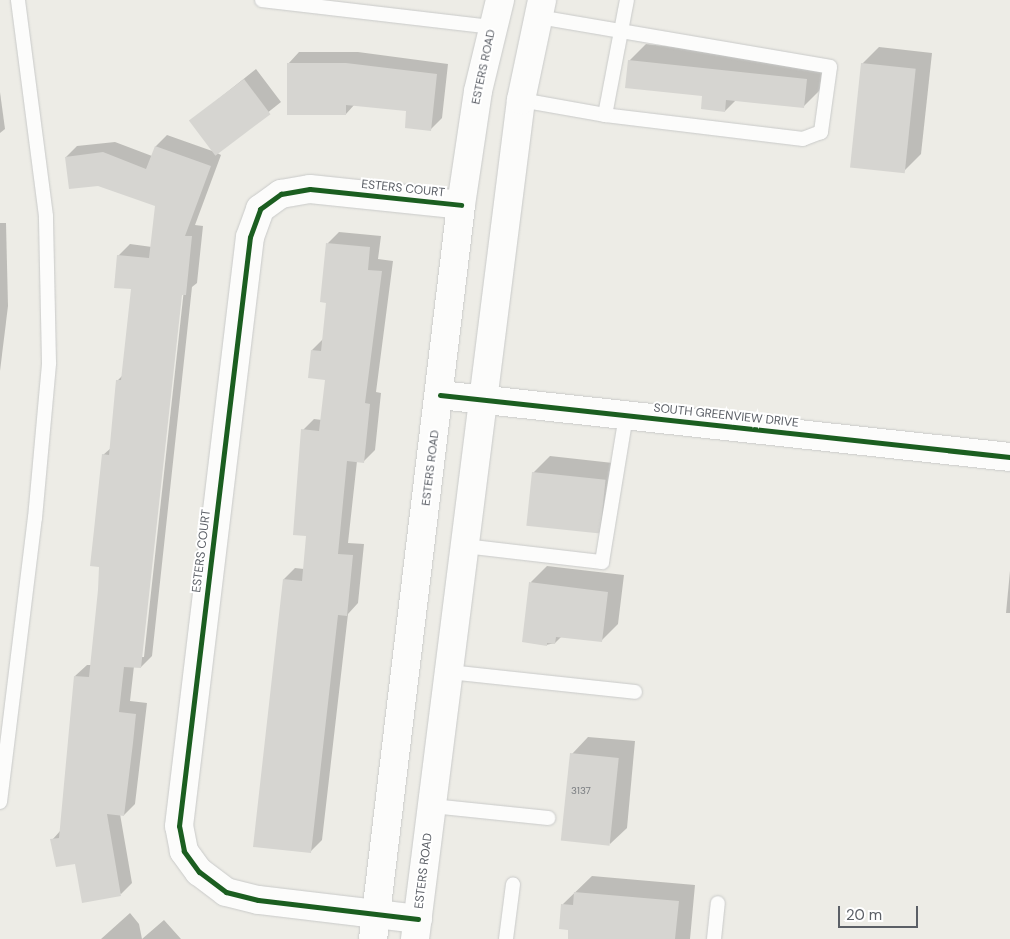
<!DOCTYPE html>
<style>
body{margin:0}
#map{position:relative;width:1010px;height:939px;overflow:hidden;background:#edece6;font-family:"DM Sans",sans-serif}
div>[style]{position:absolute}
.shadow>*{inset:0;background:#0003}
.building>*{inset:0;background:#d6d5d1;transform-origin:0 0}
.roads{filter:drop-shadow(0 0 1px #c9cac9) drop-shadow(0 0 1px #c9cac9)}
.service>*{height:14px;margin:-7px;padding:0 7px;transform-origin:7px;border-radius:7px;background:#fcfcfb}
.minor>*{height:28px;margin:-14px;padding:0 14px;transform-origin:14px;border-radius:14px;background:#fcfcfb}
.secondary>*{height:28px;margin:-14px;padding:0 14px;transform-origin:14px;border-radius:14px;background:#fcfcfb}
.cycleway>*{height:5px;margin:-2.5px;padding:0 2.5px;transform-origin:2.5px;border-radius:2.5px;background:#1b5e20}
span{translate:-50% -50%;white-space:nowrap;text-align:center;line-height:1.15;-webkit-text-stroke:4px #fff;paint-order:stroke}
.number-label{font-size:10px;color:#7a7d81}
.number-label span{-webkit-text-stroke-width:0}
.street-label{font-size:12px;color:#5b5f66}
.scale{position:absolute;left:838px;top:906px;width:80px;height:22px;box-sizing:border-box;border:2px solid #5b5f66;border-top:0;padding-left:6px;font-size:15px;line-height:18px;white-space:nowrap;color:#5b5f66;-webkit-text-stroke:4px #fff;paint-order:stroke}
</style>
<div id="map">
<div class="shadow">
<div style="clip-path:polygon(646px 44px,823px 63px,820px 90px,803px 107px,736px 100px,725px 111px,704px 95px,629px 61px)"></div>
<div style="clip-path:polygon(879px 47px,932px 53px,921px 154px,904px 171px,862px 64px)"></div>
<div style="clip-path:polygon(299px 52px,358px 52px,448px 64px,442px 118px,431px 129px,408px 110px,355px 104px,346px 114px,288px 64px)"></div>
<div style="clip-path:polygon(evenodd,256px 69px,281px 102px,217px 153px,221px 155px,195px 225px,203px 226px,197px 283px,192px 287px,152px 656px,141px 667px,134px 666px,130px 701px,147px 703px,135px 804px,124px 815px,120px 814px,132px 883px,121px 894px,76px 863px,52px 840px,61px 830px,75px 676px,87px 665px,91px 665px,99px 590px,103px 455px,111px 448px,118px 380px,123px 375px,132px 288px,118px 256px,130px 244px,152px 247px,156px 205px,66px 157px,77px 146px,115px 142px,152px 156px,156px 146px,167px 135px,215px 152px,191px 121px,256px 69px,182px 288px,184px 289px,144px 657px,141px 657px,182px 288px)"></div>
<div style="clip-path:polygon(0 92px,5px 129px,0 133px)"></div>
<div style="clip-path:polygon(0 223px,6px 223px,8px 306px,0 371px)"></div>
<div style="clip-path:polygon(339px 232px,381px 236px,378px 259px,393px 261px,376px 392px,381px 393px,375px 450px,364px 461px,357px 461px,348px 543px,364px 544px,358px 603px,348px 614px,322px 840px,311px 851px,284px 579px,295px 568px,304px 569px,308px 535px,303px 430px,314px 419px,322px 420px,326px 378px,312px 350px,323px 339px,327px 302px,321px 301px,328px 243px)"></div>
<div style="clip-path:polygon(550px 456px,622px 464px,614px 515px,597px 532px,533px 473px)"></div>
<div style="clip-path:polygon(547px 566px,624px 575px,618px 624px,601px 641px,562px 636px,555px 643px,546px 645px,531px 582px)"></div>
<div style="clip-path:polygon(1010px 571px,1010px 613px,1006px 613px)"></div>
<div style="clip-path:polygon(588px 737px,635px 741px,627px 828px,610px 844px,572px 754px)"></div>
<div style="clip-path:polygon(592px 876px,695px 885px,690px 939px,569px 939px,570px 929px,563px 904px)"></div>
<div style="clip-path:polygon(130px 913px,139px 924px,142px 939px,164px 920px,181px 939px,101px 939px)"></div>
</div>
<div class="building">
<div style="clip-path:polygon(628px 60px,807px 79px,804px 108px,726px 100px,725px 112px,701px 109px,702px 96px,625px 88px)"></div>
<div style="clip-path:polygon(287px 63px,346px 63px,437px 74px,431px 131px,405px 128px,406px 111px,346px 105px,346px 115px,287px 115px)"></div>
<div style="left:861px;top:63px;width:55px;height:105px;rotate:6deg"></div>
<div style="left:244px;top:79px;width:44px;height:69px;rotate:53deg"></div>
<div style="clip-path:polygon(155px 146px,211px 166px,185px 236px,192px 236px,186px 295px,182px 295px,141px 668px,124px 667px,119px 712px,136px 714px,133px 743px,124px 816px,107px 814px,121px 896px,82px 903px,75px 864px,56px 867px,50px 839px,59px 838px,74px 676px,89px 677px,98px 590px,99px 567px,90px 566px,94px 530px,102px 454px,109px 455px,116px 380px,121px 380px,131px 289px,114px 288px,117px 255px,149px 258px,155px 206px,98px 186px,69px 189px,65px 157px,103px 152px,146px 169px)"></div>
<div style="clip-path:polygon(326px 243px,370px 247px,368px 270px,382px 271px,365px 403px,370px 404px,364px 463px,347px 461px,338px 554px,353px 555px,347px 616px,338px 615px,311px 853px,253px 847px,283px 579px,302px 581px,306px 536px,293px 535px,301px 429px,319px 431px,325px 380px,308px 378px,311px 350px,321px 351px,326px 303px,320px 302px)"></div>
<div style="left:532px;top:472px;width:74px;height:54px;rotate:6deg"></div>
<div style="clip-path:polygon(529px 582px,608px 592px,602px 642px,556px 637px,555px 644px,547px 643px,547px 646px,522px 642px)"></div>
<div style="left:570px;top:753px;width:49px;height:88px;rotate:6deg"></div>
<div style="clip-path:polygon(574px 892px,679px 901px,675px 939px,568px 939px,568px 930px,559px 929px,561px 904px,573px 905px)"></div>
</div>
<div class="roads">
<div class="service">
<div style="left:262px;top:0;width:232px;rotate:6.7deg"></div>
<div style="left:539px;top:17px;width:295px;rotate:9.7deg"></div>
<div style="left:830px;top:67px;width:66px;rotate:97.9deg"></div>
<div style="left:821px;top:132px;width:19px;rotate:159deg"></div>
<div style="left:803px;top:139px;width:199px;rotate:-173.1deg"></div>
<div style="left:521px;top:100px;width:85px;rotate:10.1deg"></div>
<div style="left:605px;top:115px;width:117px;rotate:-79.2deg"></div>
<div style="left:465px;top:546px;width:138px;rotate:6.7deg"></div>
<div style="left:602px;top:562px;width:149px;rotate:-80.7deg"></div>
<div style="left:449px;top:672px;width:187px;rotate:6.1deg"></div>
<div style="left:0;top:802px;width:286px;rotate:-83deg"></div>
<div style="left:35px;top:518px;width:156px;rotate:-84.8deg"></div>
<div style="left:49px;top:363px;width:147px;rotate:-91.2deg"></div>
<div style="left:46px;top:216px;width:218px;rotate:-97.4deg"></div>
<div style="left:432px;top:806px;width:117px;rotate:5.9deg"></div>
<div style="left:506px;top:939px;width:55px;rotate:-82.7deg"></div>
<div style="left:714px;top:939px;width:36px;rotate:-84deg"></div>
</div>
<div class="minor">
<div style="left:440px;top:395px;width:573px;rotate:6.21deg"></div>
<div style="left:418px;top:919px;width:161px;rotate:-173.2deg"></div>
<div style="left:258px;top:900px;width:33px;rotate:-166deg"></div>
<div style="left:226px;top:892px;width:34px;rotate:-143deg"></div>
<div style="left:199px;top:872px;width:26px;rotate:-126deg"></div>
<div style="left:184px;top:851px;width:25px;rotate:-101deg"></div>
<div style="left:179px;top:826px;width:593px;rotate:-83.13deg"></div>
<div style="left:250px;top:237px;width:30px;rotate:-70deg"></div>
<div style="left:260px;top:209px;width:26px;rotate:-36deg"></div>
<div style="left:281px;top:194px;width:29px;rotate:-10deg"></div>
<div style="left:310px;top:189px;width:152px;rotate:6deg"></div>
</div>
<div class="secondary">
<div style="left:373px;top:939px;width:739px;rotate:-83.16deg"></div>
<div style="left:461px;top:205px;width:115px;rotate:-81.5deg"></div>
<div style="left:478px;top:91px;width:94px;rotate:-76.4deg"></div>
<div style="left:415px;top:939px;width:846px;rotate:-82.8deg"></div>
<div style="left:521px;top:100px;width:102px;rotate:-78.1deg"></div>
</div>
</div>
<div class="cycleway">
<div style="left:440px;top:395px;width:573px;rotate:6.21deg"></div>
<div style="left:418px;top:919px;width:161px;rotate:-173.2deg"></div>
<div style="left:258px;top:900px;width:33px;rotate:-166deg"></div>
<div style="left:226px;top:892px;width:34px;rotate:-143deg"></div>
<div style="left:199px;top:872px;width:26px;rotate:-126deg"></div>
<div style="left:184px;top:851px;width:25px;rotate:-101deg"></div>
<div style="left:179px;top:826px;width:593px;rotate:-83.13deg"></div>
<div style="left:250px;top:237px;width:30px;rotate:-70deg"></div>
<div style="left:260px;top:209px;width:26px;rotate:-36deg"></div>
<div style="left:281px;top:194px;width:29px;rotate:-10deg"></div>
<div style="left:310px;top:189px;width:152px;rotate:6deg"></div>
</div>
<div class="number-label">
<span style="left:581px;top:791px">3137</span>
</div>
<div class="street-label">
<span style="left:484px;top:67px;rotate:-78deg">ESTERS ROAD</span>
<span style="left:403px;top:189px;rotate:6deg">ESTERS COURT</span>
<span style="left:726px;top:416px;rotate:6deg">SOUTH GREENVIEW DRIVE</span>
<span style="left:431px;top:468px;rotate:-83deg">ESTERS ROAD</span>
<span style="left:202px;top:551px;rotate:-83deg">ESTERS COURT</span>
<span style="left:424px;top:871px;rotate:-83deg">ESTERS ROAD</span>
</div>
<div class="scale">20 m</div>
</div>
